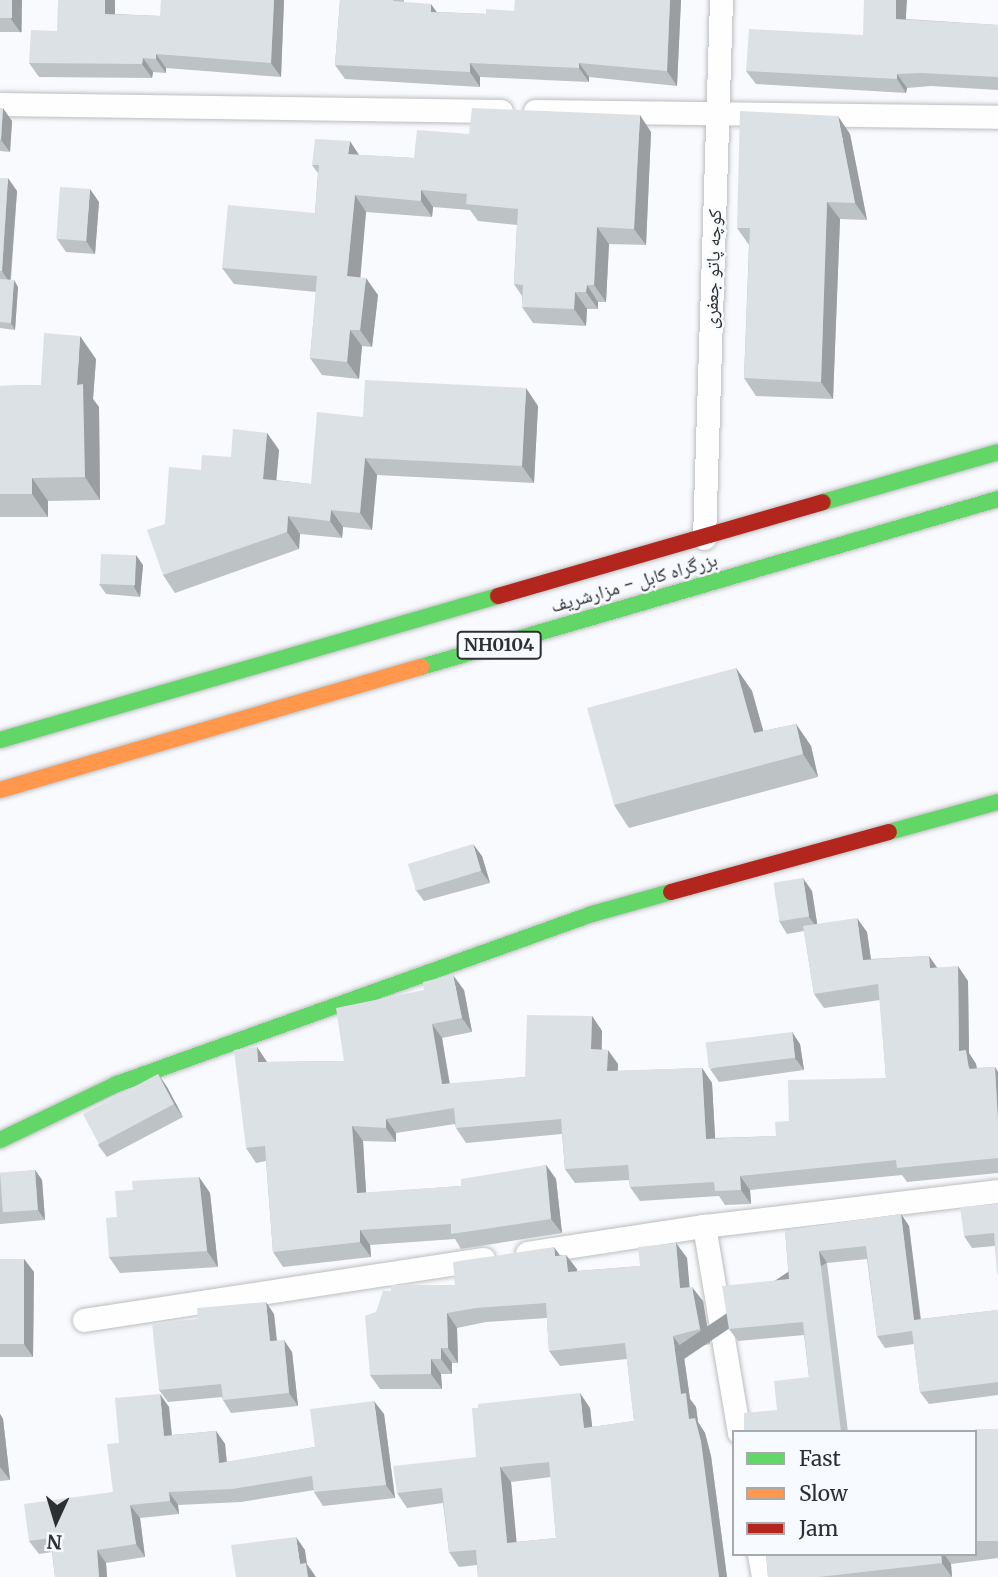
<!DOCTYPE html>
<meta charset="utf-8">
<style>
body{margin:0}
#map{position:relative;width:998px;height:1577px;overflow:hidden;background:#f8fafd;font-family:Merriweather,"Noto Naskh Arabic",serif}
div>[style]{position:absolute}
.roads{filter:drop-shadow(0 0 2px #bcbdbf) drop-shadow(0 0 2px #bcbdbf)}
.street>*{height:23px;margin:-11.5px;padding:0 11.5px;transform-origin:11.5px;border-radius:11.5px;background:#fefeff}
.fast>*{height:16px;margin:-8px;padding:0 8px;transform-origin:8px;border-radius:8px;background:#63d668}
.slow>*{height:16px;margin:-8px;padding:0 8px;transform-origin:8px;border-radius:8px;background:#ff974d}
.jam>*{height:16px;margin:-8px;padding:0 8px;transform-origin:8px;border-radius:8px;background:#b3261e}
.wall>*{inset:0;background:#bdc2c5;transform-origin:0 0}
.shaded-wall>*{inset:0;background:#9a9ea0;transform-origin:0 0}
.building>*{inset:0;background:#dce1e5;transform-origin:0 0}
span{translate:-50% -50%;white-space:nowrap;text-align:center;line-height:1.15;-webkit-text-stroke:5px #f7fafe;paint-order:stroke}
.shield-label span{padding:2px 5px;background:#f7fafe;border:2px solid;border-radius:5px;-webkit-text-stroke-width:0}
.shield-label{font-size:18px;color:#2e2f31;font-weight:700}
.street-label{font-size:19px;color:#2e2f31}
.legend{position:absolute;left:732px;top:1430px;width:245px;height:126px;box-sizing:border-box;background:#f7fafe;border:2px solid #a7a9ac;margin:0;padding:9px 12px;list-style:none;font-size:21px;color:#2e2f31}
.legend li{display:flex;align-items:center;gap:14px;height:35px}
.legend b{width:35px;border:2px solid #a7a9ac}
.north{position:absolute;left:21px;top:1486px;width:70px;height:70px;-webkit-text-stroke:5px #f7fafe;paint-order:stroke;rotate:184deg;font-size:19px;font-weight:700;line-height:28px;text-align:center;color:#2e2f31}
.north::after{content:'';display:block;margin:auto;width:24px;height:32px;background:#2e2f31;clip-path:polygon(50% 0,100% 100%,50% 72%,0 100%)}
</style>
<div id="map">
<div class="roads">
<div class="street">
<div style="left:0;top:104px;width:501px;rotate:0.8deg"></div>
<div style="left:535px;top:111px;width:463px;rotate:0.7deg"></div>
<div style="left:704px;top:538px;width:538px;rotate:-88.19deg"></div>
<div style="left:704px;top:1226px;width:209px;rotate:80.4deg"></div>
<div style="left:527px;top:1253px;width:179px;rotate:-8.7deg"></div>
<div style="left:704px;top:1226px;width:296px;rotate:-6.8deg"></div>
<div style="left:84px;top:1320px;width:404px;rotate:-8.7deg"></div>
<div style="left:759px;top:1554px;width:23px;rotate:80deg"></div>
</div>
<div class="fast">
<div style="left:823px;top:502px;width:182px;rotate:-15.9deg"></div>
<div style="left:421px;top:667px;width:601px;rotate:-16.23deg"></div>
<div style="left:0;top:740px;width:518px;rotate:-16.13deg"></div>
<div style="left:889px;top:832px;width:113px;rotate:-15.4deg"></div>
<div style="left:0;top:1140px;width:130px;rotate:-25.6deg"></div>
<div style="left:117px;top:1084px;width:505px;rotate:-19.69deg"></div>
<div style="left:592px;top:914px;width:82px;rotate:-15.6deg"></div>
</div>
<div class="slow">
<div style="left:0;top:790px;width:439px;rotate:-16.3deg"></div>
</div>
<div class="jam">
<div style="left:498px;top:596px;width:338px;rotate:-16.1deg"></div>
<div style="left:671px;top:892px;width:226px;rotate:-15.4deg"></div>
</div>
</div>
<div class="wall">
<div style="left:0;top:0;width:22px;height:32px"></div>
<div style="clip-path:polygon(284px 0,281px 77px,166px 68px,166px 73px,153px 72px,152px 78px,39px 77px,29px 63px,57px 31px,115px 14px,160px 16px)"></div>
<div style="clip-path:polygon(340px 0,404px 0,404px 2px,437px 12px,486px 14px,514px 11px,681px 0,677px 86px,589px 77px,589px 82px,480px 77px,480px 87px,345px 79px,335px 65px)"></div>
<div style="clip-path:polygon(906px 19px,998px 25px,998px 90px,931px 86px,907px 88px,906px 93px,756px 84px,746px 71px,863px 35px)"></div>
<div style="clip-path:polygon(0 108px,12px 121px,10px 152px,0 151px)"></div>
<div style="clip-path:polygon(651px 132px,646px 245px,609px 244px,606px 302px,598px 302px,598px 309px,587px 309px,586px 326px,533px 323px,522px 307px,522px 296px,514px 284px,517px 225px,478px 221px,470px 210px,433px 207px,432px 217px,366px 212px,360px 278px,378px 295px,372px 347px,362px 346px,359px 379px,322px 375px,310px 358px,316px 292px,234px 284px,222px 268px,315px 213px,318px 173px,312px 165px,359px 155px,414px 158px,469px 134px)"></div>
<div style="clip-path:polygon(850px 134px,867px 220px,840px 219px,833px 399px,756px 396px,744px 378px,749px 245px,737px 228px)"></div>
<div style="clip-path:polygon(0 178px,17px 191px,11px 280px,18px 287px,15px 330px,0 328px)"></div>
<div style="clip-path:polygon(99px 202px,95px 254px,66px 252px,57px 239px)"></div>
<div style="clip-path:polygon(96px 359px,93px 399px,99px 407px,100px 500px,48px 501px,48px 517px,0 517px,0 386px,41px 385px)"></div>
<div style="clip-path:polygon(538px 406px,534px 483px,377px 475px,372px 530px,343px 527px,342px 538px,300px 534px,299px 549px,175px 593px,163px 575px,165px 524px,201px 470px,231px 457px,267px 433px,279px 450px,276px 480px,311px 484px,363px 417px)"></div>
<div style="clip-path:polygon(143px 565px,140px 597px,106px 594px,99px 584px)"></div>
<div style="clip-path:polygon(736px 668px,752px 691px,763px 731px,796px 724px,811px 746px,818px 777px,629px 828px,614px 805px)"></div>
<div style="clip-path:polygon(482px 856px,490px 883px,424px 901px,415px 889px)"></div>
<div style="clip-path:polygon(812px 891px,817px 924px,867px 932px,871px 959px,929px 956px,937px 967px,968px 981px,969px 1053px,976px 1064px,977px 1068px,995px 1067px,998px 1072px,998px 1173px,907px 1182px,902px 1175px,750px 1190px,751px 1204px,725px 1205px,719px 1196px,640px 1201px,630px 1187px,629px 1180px,575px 1183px,565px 1169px,562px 1134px,466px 1143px,456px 1128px,455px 1124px,396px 1133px,396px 1142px,363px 1141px,366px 1193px,461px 1186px,546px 1165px,556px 1179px,562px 1233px,461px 1249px,455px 1239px,370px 1245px,371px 1257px,283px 1267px,273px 1252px,266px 1161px,256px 1163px,246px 1148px,257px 1047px,267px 1062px,344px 1061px,464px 990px,472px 1032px,442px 1038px,450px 1084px,525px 1077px,592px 1016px,602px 1031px,602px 1049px,618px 1064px,618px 1071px,702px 1068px,712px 1083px,715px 1138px,776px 1136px,789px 1121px,886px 1078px,880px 1000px,824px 1008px,814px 994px,804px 931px,787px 934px,779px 921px)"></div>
<div style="clip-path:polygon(800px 1044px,804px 1070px,719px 1082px,710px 1069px)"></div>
<div style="clip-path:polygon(158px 1074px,167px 1087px,183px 1117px,107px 1157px,98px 1145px)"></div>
<div style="clip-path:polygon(35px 1170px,42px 1180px,45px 1220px,0 1224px,0 1174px)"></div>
<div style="clip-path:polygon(199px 1177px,210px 1193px,218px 1267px,120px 1273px,109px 1257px,117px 1217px,133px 1190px)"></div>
<div style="clip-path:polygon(998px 1204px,998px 1275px,995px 1246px,972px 1248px,964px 1236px)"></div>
<div style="clip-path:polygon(901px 1214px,909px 1226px,921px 1319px,998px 1310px,998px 1395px,929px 1404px,920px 1392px,914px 1344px,885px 1348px,877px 1336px,867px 1259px,827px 1263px,848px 1432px,744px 1432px,777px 1410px,809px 1377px,804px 1335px,738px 1341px,729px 1329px,789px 1279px,785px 1230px)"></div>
<div style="clip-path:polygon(evenodd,676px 1243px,687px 1258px,689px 1287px,703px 1301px,710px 1344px,683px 1350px,690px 1399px,696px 1407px,698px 1422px,705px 1433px,711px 1456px,727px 1577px,478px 1577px,477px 1565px,459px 1567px,449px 1552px,443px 1503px,407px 1508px,397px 1493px,476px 1457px,590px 1408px,592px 1427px,634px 1421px,627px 1359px,560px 1366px,549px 1351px,547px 1318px,486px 1322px,457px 1328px,458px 1363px,452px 1363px,452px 1374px,441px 1374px,442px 1389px,380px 1389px,370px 1375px,376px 1312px,391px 1291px,455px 1285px,560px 1255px,566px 1255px,577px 1271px,640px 1266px,676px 1243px,551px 1477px,556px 1538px,516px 1542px,511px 1482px,551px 1477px)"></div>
<div style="clip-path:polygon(0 1259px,24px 1259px,34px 1272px,33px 1357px,0 1357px)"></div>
<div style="clip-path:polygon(274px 1314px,277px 1340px,292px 1352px,298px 1406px,231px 1413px,223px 1400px,222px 1397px,168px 1402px,159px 1390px)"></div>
<div style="clip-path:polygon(169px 1407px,172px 1435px,216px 1431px,225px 1444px,227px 1462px,315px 1447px,384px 1414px,395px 1498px,323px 1506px,314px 1492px,314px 1490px,241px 1502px,178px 1505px,179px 1514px,140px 1518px,145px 1557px,106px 1563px,107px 1577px,55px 1577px,52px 1552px,39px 1554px,29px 1541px,113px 1492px,119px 1443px)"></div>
<div style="clip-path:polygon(0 1414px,3px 1419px,10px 1480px,0 1481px)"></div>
<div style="clip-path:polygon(998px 1429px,998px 1558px,951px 1564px,952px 1577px,768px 1577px,766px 1554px,975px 1554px,975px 1432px)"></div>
</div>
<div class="shaded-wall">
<div style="clip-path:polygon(12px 0,22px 0,21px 33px,11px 19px)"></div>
<div style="clip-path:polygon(105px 0,115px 0,115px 28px,105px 14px)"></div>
<div style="clip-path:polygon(274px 0,284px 0,281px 77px,271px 63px)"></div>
<div style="clip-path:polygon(670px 0,681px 0,677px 86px,667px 71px)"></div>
<div style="clip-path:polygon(896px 0,907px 0,905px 33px,896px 19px)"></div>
<div style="clip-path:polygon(431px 4px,441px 18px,431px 12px)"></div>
<div style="clip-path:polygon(156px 54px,166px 68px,166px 73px,156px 59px)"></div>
<div style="clip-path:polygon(143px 58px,153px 72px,152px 78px,142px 64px)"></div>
<div style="clip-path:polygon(470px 63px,480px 77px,480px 87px,470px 72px)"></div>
<div style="clip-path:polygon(579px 63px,589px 77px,589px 82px,579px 68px)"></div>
<div style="clip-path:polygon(897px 74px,907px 88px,906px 93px,897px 79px)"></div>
<div style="clip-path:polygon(3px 108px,12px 121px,10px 152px,1px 140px)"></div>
<div style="clip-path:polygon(640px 115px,651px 132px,646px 245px,634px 229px)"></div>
<div style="clip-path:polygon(838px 116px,850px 134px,867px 220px,855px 203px)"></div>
<div style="clip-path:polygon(350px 141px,361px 158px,348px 154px)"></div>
<div style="clip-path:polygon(8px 178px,17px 191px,10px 283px,2px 271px)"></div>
<div style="clip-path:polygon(90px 189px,99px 202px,95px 254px,86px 241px)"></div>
<div style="clip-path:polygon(421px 190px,433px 207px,432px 217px,421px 201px)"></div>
<div style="clip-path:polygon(355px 195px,366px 212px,359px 293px,347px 276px)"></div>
<div style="clip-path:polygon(827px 202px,840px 219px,833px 399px,821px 382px)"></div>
<div style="clip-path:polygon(597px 227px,609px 244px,606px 302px,594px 285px)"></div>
<div style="clip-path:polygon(366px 278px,378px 295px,372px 347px,360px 330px)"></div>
<div style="clip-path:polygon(14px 280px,18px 287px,15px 330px,11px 323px)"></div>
<div style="clip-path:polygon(587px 285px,598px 302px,598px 309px,586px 292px)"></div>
<div style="clip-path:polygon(575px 292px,587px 309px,586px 326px,574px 309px)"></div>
<div style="clip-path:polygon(350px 330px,362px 346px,359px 379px,347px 362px)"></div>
<div style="clip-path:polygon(80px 336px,96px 359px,93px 399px,99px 407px,100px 500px,85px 477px,77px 385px)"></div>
<div style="clip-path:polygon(526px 388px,538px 406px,534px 483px,522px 466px)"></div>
<div style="clip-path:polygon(267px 433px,279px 450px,275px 496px,263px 479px)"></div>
<div style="clip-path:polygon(365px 458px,377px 475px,372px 530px,360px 513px)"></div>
<div style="clip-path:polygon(32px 478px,48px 501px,48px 517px,32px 494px)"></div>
<div style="clip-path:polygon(331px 510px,343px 527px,342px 538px,330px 521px)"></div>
<div style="clip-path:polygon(288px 516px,300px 534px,299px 549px,287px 532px)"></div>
<div style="clip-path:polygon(136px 555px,143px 565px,140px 597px,134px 587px)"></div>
<div style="clip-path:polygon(736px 668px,752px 691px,770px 755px,754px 733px)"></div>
<div style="clip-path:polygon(796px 724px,811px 746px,818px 777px,803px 754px)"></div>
<div style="clip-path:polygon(473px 844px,482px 856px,490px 883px,481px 871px)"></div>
<div style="clip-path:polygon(803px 878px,812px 891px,818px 929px,809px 917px)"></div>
<div style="clip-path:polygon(857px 918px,867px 932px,873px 974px,863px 960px)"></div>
<div style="clip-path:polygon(929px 956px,939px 971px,930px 968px)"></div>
<div style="clip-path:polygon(958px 966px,968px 981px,969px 1053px,976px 1064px,979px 1083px,959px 1051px)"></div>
<div style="clip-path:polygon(453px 975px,464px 990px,472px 1032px,462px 1018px)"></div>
<div style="clip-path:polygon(592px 1016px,602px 1031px,601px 1063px,591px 1049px)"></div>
<div style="clip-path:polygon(432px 1024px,442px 1038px,452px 1099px,442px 1084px)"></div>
<div style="clip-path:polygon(792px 1032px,800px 1044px,804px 1070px,795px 1058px)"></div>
<div style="clip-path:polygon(257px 1047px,267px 1062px,258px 1062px)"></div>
<div style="clip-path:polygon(608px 1050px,618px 1064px,617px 1086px,607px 1071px)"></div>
<div style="clip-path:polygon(995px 1067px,998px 1072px,998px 1122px)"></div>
<div style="clip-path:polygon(702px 1068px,712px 1083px,716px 1153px,706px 1139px)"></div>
<div style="clip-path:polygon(158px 1074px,167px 1087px,183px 1117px,174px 1104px)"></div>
<div style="clip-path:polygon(386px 1119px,396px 1133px,396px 1142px,386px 1128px)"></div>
<div style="clip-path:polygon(352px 1126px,363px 1141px,367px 1208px,357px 1193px)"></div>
<div style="clip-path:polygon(546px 1165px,556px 1179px,562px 1233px,551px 1219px)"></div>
<div style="clip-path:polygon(35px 1170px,42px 1180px,45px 1220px,38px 1210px)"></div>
<div style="clip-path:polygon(740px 1176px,750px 1190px,751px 1204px,741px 1190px)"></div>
<div style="clip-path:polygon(199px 1177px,210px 1193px,218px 1267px,207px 1251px)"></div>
<div style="clip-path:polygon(901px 1214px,909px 1226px,922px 1332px,914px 1320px)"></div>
<div style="clip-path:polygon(360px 1230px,370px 1245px,371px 1257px,360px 1242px)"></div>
<div style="clip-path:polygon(676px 1243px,687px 1258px,691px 1302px,680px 1288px)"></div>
<div style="clip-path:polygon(554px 1247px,564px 1261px,555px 1256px)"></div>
<div style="left:819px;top:1251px;width:14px;height:182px;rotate:56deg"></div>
<div style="clip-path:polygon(566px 1255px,577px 1269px,578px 1286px,568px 1272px)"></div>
<div style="clip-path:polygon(24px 1259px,34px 1272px,33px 1357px,24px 1344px)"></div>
<div style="clip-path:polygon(692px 1287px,703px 1301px,710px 1344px,700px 1329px)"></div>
<div style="clip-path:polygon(266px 1302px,274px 1314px,278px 1354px,270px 1341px)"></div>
<div style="clip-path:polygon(447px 1313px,457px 1328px,458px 1363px,448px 1348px)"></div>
<div style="clip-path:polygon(673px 1336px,683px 1350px,690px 1399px,696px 1407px,698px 1422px,705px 1433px,711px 1456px,727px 1577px,719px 1577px,689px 1419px,681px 1394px)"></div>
<div style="clip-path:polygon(284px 1340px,292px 1352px,298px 1406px,289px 1393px)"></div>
<div style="clip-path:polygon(441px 1348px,452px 1363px,452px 1374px,441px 1359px)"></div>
<div style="clip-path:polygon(431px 1359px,441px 1374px,442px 1389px,431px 1374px)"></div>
<div style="clip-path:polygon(580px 1393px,590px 1408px,594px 1442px,584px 1428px)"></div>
<div style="clip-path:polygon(160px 1394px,169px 1407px,173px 1449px,164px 1436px)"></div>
<div style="clip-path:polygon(374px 1401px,384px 1414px,395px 1498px,386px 1485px)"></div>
<div style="clip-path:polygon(0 1414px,3px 1419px,10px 1480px,0 1467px)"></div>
<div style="clip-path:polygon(216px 1431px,225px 1444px,228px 1476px,219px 1463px)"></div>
<div style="clip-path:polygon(500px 1467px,511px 1482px,518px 1557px,507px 1543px)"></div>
<div style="clip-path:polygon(169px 1492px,178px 1505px,179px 1514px,170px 1501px)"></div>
<div style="clip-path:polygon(130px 1505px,140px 1518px,145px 1557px,136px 1544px)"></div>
<div style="clip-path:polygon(296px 1537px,305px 1550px,307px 1564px,316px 1577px,308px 1577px,300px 1564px)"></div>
<div style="clip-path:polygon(97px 1550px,106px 1563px,107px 1577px,99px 1577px)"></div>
<div style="clip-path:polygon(941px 1554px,944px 1554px,951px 1564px,952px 1577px,942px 1563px)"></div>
</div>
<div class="building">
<div style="left:0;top:0;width:12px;height:18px"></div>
<div style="clip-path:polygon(58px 0,105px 0,105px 14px,160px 16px,161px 0,274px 0,271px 63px,156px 54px,156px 59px,143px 58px,142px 64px,29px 63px,31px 30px,57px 31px)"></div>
<div style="clip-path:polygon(340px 0,393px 0,393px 1px,431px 4px,431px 12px,486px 14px,486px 9px,514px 11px,515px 0,670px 0,667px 71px,579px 63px,579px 68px,470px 63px,470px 72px,335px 65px)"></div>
<div style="clip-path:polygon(864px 0,896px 0,896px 19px,998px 25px,998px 77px,921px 73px,897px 74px,897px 79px,746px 71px,749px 29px,863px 35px)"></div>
<div style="clip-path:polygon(0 108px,3px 108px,1px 140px,0 139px)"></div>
<div style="clip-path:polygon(472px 108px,640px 115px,634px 229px,597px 227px,594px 285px,587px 285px,586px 292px,575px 292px,574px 309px,522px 307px,523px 285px,514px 284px,518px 209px,466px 204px,467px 194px,421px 190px,421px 201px,355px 195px,347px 276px,366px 278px,360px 330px,350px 330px,347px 362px,310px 358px,317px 276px,222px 268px,228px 205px,315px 213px,319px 165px,312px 165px,315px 139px,350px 141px,348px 154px,414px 158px,417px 130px,469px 134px)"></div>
<div style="clip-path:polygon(740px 111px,838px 116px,855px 203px,827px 202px,821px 382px,744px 378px,750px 228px,737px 228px)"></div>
<div style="clip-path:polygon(0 178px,8px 178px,2px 271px,0 271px)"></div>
<div style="left:60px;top:187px;width:30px;height:52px;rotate:4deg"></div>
<div style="clip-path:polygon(0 279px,14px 280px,11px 323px,0 322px)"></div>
<div style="clip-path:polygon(44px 333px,80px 336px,77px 385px,83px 384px,85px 477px,32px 478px,32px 494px,0 494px,0 386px,41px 385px)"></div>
<div style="clip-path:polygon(365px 380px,526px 388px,522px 466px,365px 458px,360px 513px,331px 510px,330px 521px,288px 516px,287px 532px,163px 575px,147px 530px,165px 524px,169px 467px,201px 470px,202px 455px,231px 457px,233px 429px,267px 433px,263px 479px,311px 484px,317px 412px,363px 417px)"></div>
<div style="left:101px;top:554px;width:35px;height:30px;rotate:2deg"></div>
<div style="clip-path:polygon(736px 668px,754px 733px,796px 724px,803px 754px,614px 805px,587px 708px)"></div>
<div style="left:473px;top:844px;width:28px;height:68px;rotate:73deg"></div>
<div style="left:803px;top:878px;width:39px;height:30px;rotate:81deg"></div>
<div style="clip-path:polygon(857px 918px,863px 960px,929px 956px,930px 968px,958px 966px,959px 1051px,966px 1050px,969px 1069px,995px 1067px,998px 1122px,998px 1158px,897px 1168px,896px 1160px,740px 1176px,741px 1190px,715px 1191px,714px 1182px,630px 1187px,628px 1165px,565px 1169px,561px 1119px,456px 1128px,454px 1108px,386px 1119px,386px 1128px,352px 1126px,357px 1193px,461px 1186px,461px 1179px,546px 1165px,551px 1219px,451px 1234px,451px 1224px,360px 1230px,360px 1242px,273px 1252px,265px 1146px,246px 1148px,234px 1050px,257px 1047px,258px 1062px,344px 1061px,336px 1008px,424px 990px,423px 982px,453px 975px,462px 1018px,432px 1024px,442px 1084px,525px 1077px,527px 1015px,592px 1016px,591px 1049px,608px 1050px,607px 1071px,702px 1068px,706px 1139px,776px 1136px,775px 1122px,789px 1121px,788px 1080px,886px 1078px,878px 984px,814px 994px,803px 926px)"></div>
<div style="left:792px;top:1032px;width:26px;height:87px;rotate:83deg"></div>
<div style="left:158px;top:1074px;width:34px;height:85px;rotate:62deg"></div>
<div style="left:35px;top:1170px;width:40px;height:35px;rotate:86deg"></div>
<div style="clip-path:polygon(199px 1177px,207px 1251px,109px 1257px,106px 1218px,117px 1217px,115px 1191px,133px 1190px,132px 1181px)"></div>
<div style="clip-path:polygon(998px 1204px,998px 1274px,997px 1274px,994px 1233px,964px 1236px,960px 1207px)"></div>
<div style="clip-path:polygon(901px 1214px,914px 1320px,998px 1310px,998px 1382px,920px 1392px,912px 1331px,877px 1336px,866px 1246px,819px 1251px,841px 1432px,744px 1432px,744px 1413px,777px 1410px,774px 1381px,809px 1377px,803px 1322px,729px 1329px,722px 1286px,789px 1279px,785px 1230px)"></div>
<div style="clip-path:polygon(evenodd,676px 1243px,680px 1288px,692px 1287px,700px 1329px,673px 1336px,681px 1394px,686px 1393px,689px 1419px,695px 1418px,701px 1441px,719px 1577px,478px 1577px,476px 1550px,449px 1552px,442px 1488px,397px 1493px,393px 1466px,476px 1457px,472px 1408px,478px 1408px,478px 1404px,580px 1393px,584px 1428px,634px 1421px,625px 1343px,549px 1351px,546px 1303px,476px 1308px,447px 1313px,448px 1348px,441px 1348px,441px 1359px,431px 1359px,431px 1374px,370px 1375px,365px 1316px,376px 1312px,383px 1291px,391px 1291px,391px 1285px,455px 1285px,453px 1262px,554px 1247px,555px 1256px,566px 1255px,568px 1272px,640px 1266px,638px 1247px,676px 1243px,549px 1462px,556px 1538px,507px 1543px,500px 1467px,549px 1462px)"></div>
<div style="left:0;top:1259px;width:24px;height:85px"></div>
<div style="clip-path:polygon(266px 1302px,270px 1341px,284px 1340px,289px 1393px,223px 1400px,221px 1384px,159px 1390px,152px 1323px,198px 1319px,197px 1308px)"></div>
<div style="clip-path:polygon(160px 1394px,164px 1436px,216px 1431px,219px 1463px,315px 1447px,310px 1409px,374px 1401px,386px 1485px,314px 1492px,312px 1476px,232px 1489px,169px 1492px,170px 1501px,130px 1505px,136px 1544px,97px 1550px,99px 1577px,55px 1577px,51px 1538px,29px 1541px,24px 1504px,113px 1492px,107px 1444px,119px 1443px,115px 1398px)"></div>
<div style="left:998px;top:1429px;width:112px;height:23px;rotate:90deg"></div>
<div style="clip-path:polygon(296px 1537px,300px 1564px,306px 1563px,308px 1577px,236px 1577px,231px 1545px)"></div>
<div style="clip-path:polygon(766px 1554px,941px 1554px,942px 1563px,819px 1577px,768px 1577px)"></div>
</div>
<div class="shield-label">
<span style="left:499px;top:645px">NH0104</span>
</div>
<div class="street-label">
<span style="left:713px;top:269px;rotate:-88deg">کوچه پاتو جعفری</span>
<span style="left:634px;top:583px;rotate:-16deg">بزرگراه کابل - مزارشریف</span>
</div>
<ul class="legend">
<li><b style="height:9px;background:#63d668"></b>Fast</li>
<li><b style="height:9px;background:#ff974d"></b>Slow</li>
<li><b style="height:9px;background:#b3261e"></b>Jam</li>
</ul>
<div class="north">N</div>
</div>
